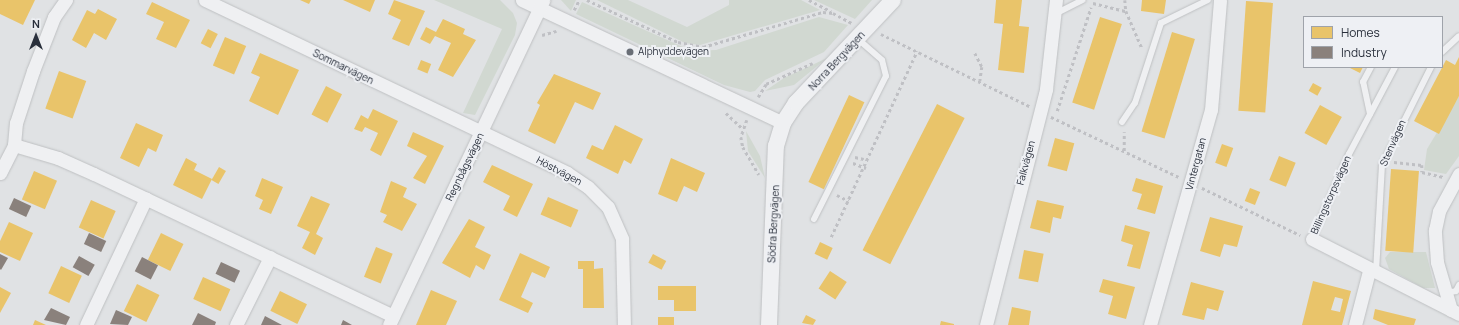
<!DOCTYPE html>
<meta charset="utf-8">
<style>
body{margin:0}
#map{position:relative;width:1459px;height:325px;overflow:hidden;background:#e0e2e4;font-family:Manrope,sans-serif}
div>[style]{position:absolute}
.green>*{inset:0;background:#d1d8d1}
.homes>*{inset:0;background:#e9c46a;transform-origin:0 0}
.industry>*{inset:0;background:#8a817c;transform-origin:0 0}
.path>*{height:2.5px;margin-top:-1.25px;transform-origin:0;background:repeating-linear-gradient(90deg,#bfc0c4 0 3px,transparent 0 6px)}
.roads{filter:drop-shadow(0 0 1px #bec0c2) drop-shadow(0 0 1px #bec0c2)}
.service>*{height:6px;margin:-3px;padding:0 3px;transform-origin:3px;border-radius:3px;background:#eff0f2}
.minor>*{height:13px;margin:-6.5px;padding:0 6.5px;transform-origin:6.5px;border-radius:6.5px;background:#eff0f2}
.tertiary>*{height:16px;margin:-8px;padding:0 8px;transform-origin:8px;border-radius:8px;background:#eff0f2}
.dots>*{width:11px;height:11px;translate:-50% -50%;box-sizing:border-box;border:2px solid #eef0f4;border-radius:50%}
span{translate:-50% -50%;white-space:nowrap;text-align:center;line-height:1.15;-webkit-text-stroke:4px #eef0f4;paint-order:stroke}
.poi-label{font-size:10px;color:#292f3b}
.left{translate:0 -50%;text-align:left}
.street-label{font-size:10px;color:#292f3b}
.legend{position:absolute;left:1303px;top:16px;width:140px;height:52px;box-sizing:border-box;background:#eef0f4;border:1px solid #9fa3aa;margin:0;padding:5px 7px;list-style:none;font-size:12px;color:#292f3b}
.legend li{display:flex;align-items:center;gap:8px;height:20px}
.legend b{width:20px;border:1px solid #9fa3aa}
.north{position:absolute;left:16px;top:16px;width:40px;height:40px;-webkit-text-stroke:3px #eef0f4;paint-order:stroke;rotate:0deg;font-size:11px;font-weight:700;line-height:16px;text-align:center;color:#292f3b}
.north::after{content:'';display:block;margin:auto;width:14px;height:18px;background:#292f3b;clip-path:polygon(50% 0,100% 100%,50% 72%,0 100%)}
</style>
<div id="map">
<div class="green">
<div style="clip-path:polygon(434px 0,500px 0,513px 13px,517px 23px,515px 35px,475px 115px,463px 113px,502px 29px)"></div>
<div style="clip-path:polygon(561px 0,576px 0,571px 11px)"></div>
<div style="clip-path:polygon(597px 0,628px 0,687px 27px,729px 5px,729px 0,801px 0,820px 10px,700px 45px,685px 43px)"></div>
<div style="clip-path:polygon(814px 0,872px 0,855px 19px)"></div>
<div style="clip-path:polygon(582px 2px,692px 51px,716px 50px,819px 17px,848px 25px,824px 52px,765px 80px,755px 91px,750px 92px,724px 85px,576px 14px)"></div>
<div style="clip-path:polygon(827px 58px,794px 85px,765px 91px,784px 78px)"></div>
<div style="clip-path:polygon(1459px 96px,1459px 156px,1446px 174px,1424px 170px,1427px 149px)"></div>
<div style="clip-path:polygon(746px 131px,760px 156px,765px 178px,748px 151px)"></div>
<div style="clip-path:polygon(1390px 252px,1426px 252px,1435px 288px,1423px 288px,1389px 269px,1385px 258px)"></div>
</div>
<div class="homes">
<div style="clip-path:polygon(0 0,35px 0,23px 25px,0 14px)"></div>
<div style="clip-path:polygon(300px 0,311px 0,309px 4px)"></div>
<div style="clip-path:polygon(343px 0,375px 0,370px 12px)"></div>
<div style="clip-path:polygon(394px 0,425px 11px,409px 46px,392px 39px,401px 20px,388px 14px)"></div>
<div style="clip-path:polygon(996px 0,1022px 0,1019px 26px,1029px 27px,1024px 73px,998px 70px,1003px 24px,994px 23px)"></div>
<div style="clip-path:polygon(1142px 0,1166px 0,1164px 14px,1141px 11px)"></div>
<div style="left:1246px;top:1px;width:27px;height:110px;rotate:4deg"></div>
<div style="clip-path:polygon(152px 2px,190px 20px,176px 48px,156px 39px,164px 22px,146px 14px)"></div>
<div style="clip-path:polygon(98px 9px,117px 19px,106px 40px,94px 33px,86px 48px,72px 40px,87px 10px,95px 14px)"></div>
<div style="left:1100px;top:17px;width:23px;height:90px;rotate:18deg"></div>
<div style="clip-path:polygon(443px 19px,465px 29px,463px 34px,476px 40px,453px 77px,438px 70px,451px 43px,435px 36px,430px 44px,420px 39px,426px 27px,436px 32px)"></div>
<div style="left:208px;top:29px;width:11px;height:16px;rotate:27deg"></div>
<div style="left:1172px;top:32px;width:24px;height:104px;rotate:17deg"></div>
<div style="left:225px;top:37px;width:23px;height:31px;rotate:23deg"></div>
<div style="clip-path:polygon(260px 53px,299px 70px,278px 115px,249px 101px,260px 77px,251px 73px)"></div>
<div style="clip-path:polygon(1459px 57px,1459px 96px,1439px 134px,1414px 121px,1446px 60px,1455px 65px)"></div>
<div style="left:421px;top:60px;width:11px;height:10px;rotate:22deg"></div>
<div style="clip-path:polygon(1348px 67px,1363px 67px,1360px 73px)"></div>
<div style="left:59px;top:71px;width:29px;height:40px;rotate:20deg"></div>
<div style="clip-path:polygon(554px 74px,601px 93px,593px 110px,575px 102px,555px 144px,528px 131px,540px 105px,537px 103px)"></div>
<div style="left:1313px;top:83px;width:10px;height:9px;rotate:29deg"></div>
<div style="left:326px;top:86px;width:18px;height:32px;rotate:27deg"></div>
<div style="left:849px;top:95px;width:17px;height:96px;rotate:25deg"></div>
<div style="left:937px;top:104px;width:31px;height:164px;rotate:27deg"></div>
<div style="left:1320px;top:105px;width:25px;height:32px;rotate:29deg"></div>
<div style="clip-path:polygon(373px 109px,398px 121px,381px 156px,370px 150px,378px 133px,365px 127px,362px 132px,354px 129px,361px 115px,368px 119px)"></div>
<div style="clip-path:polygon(136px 123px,163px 135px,156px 152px,148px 148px,139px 167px,120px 158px)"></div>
<div style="clip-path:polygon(615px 125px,643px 139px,631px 164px,624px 160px,618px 174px,586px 158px,592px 145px,603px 150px)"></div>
<div style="clip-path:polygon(413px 132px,444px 146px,425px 184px,413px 178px,427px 156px,407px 146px)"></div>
<div style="left:1055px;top:138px;width:20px;height:29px;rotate:15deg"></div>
<div style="left:1222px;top:144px;width:12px;height:20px;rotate:20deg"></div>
<div style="left:1279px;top:156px;width:18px;height:26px;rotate:22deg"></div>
<div style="clip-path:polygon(186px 158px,197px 164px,194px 170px,212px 179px,202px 199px,173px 185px)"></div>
<div style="clip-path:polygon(671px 158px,705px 173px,697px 192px,684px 186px,677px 202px,658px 194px)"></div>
<div style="clip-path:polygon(492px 165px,533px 184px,517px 217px,503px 210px,510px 196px,483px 182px)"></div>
<div style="left:219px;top:167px;width:8px;height:15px;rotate:30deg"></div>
<div style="left:1391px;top:169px;width:28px;height:82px;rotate:4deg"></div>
<div style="left:34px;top:171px;width:25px;height:31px;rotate:23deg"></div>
<div style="clip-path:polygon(262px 178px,283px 187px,271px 214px,259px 209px,263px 200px,255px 196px)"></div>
<div style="clip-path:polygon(1136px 178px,1163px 186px,1155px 214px,1137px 209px,1142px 194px,1132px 191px)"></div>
<div style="clip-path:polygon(391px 181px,407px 188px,403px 197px,417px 204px,402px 231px,383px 222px,387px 215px,380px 212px)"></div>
<div style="left:1250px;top:188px;width:11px;height:14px;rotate:22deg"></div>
<div style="clip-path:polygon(311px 196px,330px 204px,316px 234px,323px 238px,315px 255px,302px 248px,310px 232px,297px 226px)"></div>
<div style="left:548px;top:197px;width:33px;height:19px;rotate:23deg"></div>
<div style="left:91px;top:200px;width:27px;height:30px;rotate:24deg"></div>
<div style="clip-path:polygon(1037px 200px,1064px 206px,1061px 219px,1053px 217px,1050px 233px,1030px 228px)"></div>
<div style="clip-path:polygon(1210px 217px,1243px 226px,1237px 247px,1224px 244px,1220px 257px,1200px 251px)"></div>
<div style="clip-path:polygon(469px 219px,485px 227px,475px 247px,491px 255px,484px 270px,476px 265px,470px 278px,442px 263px)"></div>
<div style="clip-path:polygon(9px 222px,33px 233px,20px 261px,0 252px,0 241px)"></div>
<div style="clip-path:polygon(1125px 225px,1150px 232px,1140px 269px,1127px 266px,1133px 245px,1121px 241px)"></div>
<div style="left:161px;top:233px;width:25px;height:30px;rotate:26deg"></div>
<div style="left:820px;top:242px;width:14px;height:13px;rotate:25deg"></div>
<div style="left:376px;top:247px;width:18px;height:32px;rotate:22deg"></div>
<div style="left:1024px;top:250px;width:20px;height:29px;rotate:11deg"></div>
<div style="clip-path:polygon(520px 253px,550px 267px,545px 278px,532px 272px,521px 297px,533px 303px,528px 313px,499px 300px)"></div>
<div style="left:653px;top:254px;width:15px;height:10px;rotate:28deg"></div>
<div style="clip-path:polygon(578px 261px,594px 261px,594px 269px,603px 268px,604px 308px,583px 308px,583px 269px,578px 269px)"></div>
<div style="left:61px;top:266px;width:23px;height:30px;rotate:25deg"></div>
<div style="left:830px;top:271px;width:20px;height:21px;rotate:33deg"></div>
<div style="left:203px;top:277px;width:30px;height:24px;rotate:24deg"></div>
<div style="clip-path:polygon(1103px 279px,1135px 287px,1126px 319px,1108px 314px,1113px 296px,1099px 292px)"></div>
<div style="clip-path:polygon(evenodd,1313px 281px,1351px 291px,1342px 325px,1302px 325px,1313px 281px,1335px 297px,1343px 299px,1340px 312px,1331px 310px,1335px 297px)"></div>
<div style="clip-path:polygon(1191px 282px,1224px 291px,1218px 311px,1207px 308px,1204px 320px,1182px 315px)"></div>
<div style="left:137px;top:284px;width:25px;height:30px;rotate:26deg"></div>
<div style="clip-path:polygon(658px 286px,696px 286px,696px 311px,674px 311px,674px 300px,658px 300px)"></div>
<div style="clip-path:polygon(0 287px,11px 293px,0 313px)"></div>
<div style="clip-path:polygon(431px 290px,457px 301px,446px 325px,416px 325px)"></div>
<div style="left:280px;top:291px;width:30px;height:22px;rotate:26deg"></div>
<div style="clip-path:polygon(1012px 307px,1031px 311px,1029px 325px,1008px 325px)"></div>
<div style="clip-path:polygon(1375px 309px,1416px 319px,1414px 325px,1388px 325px,1373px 319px)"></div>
<div style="clip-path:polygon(806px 315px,816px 320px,813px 325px,802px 323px)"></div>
<div style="left:658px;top:317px;width:16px;height:8px"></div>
<div style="clip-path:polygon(35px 320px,46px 325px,33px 325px)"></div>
<div style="clip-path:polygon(941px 321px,954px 324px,954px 325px,940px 325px)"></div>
</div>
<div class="industry">
<div style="left:14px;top:198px;width:19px;height:12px;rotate:25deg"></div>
<div style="left:89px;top:233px;width:19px;height:12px;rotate:25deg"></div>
<div style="clip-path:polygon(0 254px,8px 258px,1px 270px,0 269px)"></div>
<div style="left:79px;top:256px;width:18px;height:13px;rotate:29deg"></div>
<div style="left:142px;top:257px;width:18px;height:16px;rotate:27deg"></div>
<div style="left:221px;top:262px;width:21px;height:13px;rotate:25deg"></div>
<div style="clip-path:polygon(51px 308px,70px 317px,66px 325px,44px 320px)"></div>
<div style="clip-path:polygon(116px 310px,132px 317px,128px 325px,110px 324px)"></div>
<div style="clip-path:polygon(198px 313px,216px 322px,215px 325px,192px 325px)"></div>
<div style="clip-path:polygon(265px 316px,282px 325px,261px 325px)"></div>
<div style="clip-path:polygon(343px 320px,352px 325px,341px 325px)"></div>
</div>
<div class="path">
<div style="left:587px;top:0;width:100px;rotate:24.8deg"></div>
<div style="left:678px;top:42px;width:25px;rotate:11deg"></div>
<div style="left:703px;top:47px;width:125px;rotate:-16.3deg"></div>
<div style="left:823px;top:12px;width:10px;rotate:6deg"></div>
<div style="left:833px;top:13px;width:21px;rotate:28deg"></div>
<div style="left:809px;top:0;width:25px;rotate:27deg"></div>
<div style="left:1125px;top:0;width:11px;rotate:85deg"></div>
<div style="left:1126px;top:11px;width:40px;rotate:66.6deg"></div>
<div style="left:1093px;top:3px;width:34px;rotate:14deg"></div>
<div style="left:574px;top:10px;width:11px;rotate:-63deg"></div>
<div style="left:881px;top:34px;width:165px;rotate:25.9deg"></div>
<div style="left:542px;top:35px;width:15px;rotate:-16deg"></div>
<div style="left:975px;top:53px;width:16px;rotate:63deg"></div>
<div style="left:982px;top:67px;width:14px;rotate:98deg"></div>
<div style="left:758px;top:97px;width:15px;rotate:-58deg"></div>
<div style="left:766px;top:84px;width:51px;rotate:-24.1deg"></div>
<div style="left:1057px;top:111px;width:109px;rotate:-71.9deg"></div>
<div style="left:726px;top:113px;width:23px;rotate:43deg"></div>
<div style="left:1051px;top:117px;width:141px;rotate:25.1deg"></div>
<div style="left:747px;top:120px;width:18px;rotate:109deg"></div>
<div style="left:741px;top:137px;width:10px;rotate:79deg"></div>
<div style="left:743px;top:147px;width:32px;rotate:60deg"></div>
<div style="left:1124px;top:151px;width:19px;rotate:-90deg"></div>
<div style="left:855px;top:157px;width:9px;rotate:13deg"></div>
<div style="left:1394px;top:162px;width:28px;rotate:6deg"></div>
<div style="left:1422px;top:165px;width:7px;rotate:90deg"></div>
<div style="left:1422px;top:172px;width:22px;rotate:13deg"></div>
<div style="left:853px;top:163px;width:14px;rotate:21deg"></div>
<div style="left:1202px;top:188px;width:109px;rotate:25.6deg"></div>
<div style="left:837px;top:195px;width:13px;rotate:27deg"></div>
<div style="left:831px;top:237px;width:205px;rotate:-65.2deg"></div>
</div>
<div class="roads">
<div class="service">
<div style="left:1055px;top:14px;width:31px;rotate:-27deg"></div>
<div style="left:1442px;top:52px;width:23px;rotate:-43deg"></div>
<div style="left:1370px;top:114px;width:33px;rotate:-102deg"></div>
<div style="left:1363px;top:82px;width:17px;rotate:-62deg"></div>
<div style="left:1122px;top:122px;width:23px;rotate:-56deg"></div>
<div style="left:1135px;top:103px;width:84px;rotate:-72deg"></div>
<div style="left:1161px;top:23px;width:52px;rotate:-26.1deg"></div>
<div style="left:814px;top:219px;width:160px;rotate:-63.3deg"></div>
<div style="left:886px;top:76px;width:16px;rotate:-104deg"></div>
<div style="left:882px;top:60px;width:32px;rotate:-139deg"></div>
<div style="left:1312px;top:239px;width:93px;rotate:-66.5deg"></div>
<div style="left:1349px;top:154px;width:98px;rotate:-62.1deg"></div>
<div style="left:1376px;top:272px;width:107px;rotate:-86.8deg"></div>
<div style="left:1382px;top:165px;width:110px;rotate:-63.4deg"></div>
<div style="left:1445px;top:293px;width:11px;rotate:-10deg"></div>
<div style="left:1456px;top:291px;width:7px;rotate:-63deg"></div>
</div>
<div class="minor">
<div style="left:205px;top:0;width:401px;rotate:25.5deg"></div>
<div style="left:567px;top:173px;width:25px;rotate:34deg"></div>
<div style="left:588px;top:187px;width:28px;rotate:45deg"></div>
<div style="left:608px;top:207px;width:35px;rotate:66deg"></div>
<div style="left:622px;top:239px;width:86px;rotate:88.7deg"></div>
<div style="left:522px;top:0;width:289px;rotate:25.2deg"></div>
<div style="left:14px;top:145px;width:46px;rotate:16.5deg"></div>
<div style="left:58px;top:158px;width:39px;rotate:24deg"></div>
<div style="left:94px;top:174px;width:331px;rotate:25.4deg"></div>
<div style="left:0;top:173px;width:31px;rotate:-63deg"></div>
<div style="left:14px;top:145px;width:22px;rotate:-85deg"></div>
<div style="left:16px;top:123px;width:55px;rotate:-71.9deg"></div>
<div style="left:33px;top:71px;width:58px;rotate:-68.7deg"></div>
<div style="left:54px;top:17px;width:21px;rotate:-55deg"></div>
<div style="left:1312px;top:239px;width:165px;rotate:27deg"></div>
<div style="left:1451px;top:310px;width:50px;rotate:-106.3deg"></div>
<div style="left:1437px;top:262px;width:32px;rotate:-94deg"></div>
<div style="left:1435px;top:230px;width:19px;rotate:-78deg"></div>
<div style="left:1439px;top:211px;width:42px;rotate:-61.6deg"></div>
<div style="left:86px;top:325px;width:140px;rotate:-64.7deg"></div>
<div style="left:236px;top:325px;width:76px;rotate:-63.4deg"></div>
<div style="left:389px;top:325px;width:360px;rotate:-64.6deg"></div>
<div style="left:986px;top:325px;width:244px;rotate:-75.7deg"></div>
<div style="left:1046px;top:89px;width:90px;rotate:-83.6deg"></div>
<div style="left:1150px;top:325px;width:223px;rotate:-74.2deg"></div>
<div style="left:1211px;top:110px;width:110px;rotate:-85.3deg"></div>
<div style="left:1355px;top:325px;width:56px;rotate:-75.5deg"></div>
</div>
<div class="tertiary">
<div style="left:769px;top:325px;width:179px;rotate:-87.8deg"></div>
<div style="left:776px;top:146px;width:24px;rotate:-73deg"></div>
<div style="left:783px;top:123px;width:24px;rotate:-57deg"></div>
<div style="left:796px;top:103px;width:141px;rotate:-46.7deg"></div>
</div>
</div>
<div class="dots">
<div style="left:630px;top:52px;background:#696e76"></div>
</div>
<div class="poi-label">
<span class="left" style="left:638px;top:52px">Alphyddevägen</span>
</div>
<div class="street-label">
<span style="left:837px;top:61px;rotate:-47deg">Norra Bergvägen</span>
<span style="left:343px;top:67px;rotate:26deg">Sommarvägen</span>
<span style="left:1393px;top:143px;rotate:-66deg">Stenvägen</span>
<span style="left:1026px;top:163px;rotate:-75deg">Falkvägen</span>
<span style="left:1196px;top:164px;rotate:-75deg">Vintergatan</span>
<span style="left:465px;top:167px;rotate:-64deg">Regnbågsvägen</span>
<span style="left:559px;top:171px;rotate:28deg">Höstvägen</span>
<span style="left:1331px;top:195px;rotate:-66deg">Billingstorpsvägen</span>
<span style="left:774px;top:224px;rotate:-87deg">Södra Bergvägen</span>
</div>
<ul class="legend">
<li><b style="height:11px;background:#e9c46a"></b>Homes</li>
<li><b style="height:11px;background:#8a817c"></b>Industry</li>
</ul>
<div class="north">N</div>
</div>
